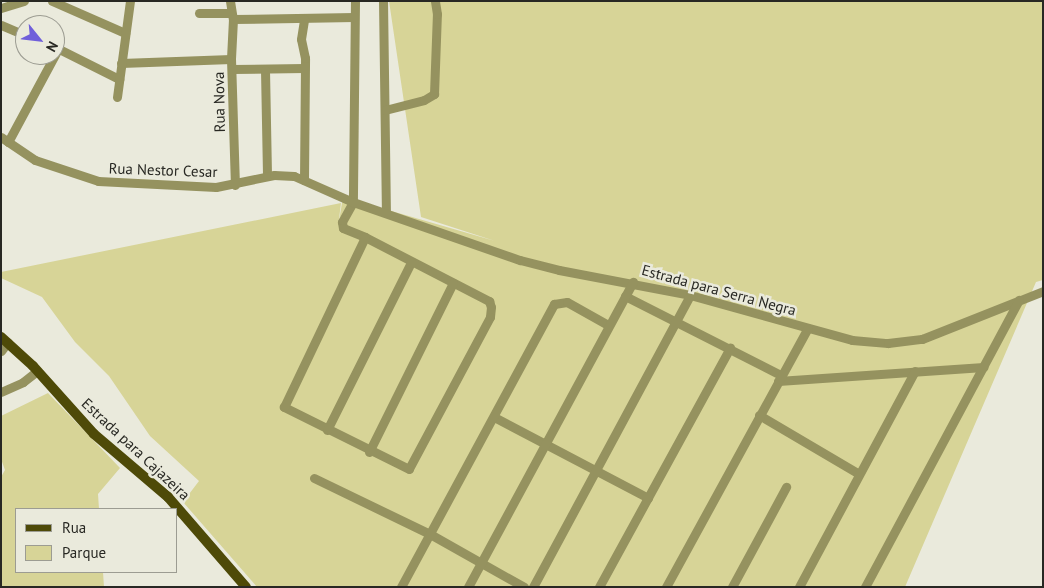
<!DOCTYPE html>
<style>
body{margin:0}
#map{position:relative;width:1044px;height:588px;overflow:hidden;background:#eaeadc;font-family:"PT Sans",sans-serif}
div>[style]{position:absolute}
.green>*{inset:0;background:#d7d497}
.minor>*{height:9px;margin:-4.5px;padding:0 4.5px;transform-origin:4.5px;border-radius:4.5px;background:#95925f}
.major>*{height:10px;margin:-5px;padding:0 5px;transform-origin:5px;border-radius:5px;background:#4e4a08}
span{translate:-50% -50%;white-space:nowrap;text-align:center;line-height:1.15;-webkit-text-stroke:5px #eaeadc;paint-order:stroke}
.street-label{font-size:15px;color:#282823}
.frame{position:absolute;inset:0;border:2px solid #282823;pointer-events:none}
.legend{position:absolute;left:15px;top:508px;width:162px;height:65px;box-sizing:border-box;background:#eaeadc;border:1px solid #9c9c92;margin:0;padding:6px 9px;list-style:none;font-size:15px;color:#282823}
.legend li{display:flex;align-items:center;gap:10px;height:25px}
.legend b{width:25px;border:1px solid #9c9c92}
.north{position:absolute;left:15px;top:15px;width:50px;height:50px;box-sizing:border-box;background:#eaeadc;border:1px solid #9c9c92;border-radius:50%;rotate:119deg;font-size:14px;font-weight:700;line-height:20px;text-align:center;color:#282823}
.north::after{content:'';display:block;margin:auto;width:18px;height:22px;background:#705fda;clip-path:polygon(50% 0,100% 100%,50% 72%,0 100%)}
</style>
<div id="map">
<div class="green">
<div style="clip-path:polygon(389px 1px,1043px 1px,1043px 280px,1036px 282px,905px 587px,257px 587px,183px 502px,199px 481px,150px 436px,109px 376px,75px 342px,42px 297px,1px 278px,1px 272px,341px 203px,338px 227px,343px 197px,495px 241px,421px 217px)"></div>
<div style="clip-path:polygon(48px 393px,120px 468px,98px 494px,99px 509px,16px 509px,16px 572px,103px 572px,104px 587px,1px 587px,1px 477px,5px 470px,1px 459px,1px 416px)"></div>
</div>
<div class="minor">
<div style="left:52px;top:1px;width:80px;rotate:23.7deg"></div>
<div style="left:230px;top:1px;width:18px;rotate:81deg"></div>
<div style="left:233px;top:19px;width:40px;rotate:92.9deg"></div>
<div style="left:231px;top:59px;width:126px;rotate:88.2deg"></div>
<div style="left:355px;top:1px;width:201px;rotate:90.6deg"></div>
<div style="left:353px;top:202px;width:23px;rotate:119deg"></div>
<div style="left:342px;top:222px;width:6px;rotate:81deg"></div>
<div style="left:343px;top:228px;width:24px;rotate:22deg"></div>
<div style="left:365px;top:237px;width:140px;rotate:27.3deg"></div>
<div style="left:489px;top:301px;width:6px;rotate:72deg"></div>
<div style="left:491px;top:307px;width:10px;rotate:96deg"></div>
<div style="left:490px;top:317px;width:172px;rotate:118.1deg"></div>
<div style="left:409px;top:469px;width:140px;rotate:-153.6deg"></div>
<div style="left:284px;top:407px;width:188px;rotate:-64.5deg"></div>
<div style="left:383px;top:1px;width:212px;rotate:89.2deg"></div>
<div style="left:1px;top:8px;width:24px;rotate:-17deg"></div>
<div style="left:199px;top:13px;width:32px"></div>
<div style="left:233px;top:19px;width:121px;rotate:-0.9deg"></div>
<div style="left:1px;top:25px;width:26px;rotate:23deg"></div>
<div style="left:55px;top:47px;width:72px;rotate:26.6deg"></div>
<div style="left:121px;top:63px;width:110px;rotate:-2.1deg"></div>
<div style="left:232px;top:69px;width:72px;rotate:-0.8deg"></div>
<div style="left:265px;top:70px;width:106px;rotate:88.9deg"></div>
<div style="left:117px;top:97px;width:97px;rotate:-82.3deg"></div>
<div style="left:385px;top:110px;width:40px;rotate:-14.4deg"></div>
<div style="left:424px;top:100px;width:12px;rotate:-31deg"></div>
<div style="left:434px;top:94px;width:80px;rotate:-87.9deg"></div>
<div style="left:437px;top:14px;width:13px;rotate:-99deg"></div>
<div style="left:1px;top:137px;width:41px;rotate:34.1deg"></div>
<div style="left:35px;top:160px;width:66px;rotate:18.4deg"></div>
<div style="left:98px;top:181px;width:118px;rotate:2.9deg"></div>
<div style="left:216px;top:187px;width:59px;rotate:-11.7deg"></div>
<div style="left:274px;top:175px;width:20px;rotate:3deg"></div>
<div style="left:294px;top:176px;width:64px;rotate:23.8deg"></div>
<div style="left:353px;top:202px;width:177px;rotate:19.2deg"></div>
<div style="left:520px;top:260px;width:40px;rotate:14.4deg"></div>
<div style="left:559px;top:270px;width:133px;rotate:10.8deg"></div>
<div style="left:690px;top:295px;width:168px;rotate:15.5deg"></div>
<div style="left:852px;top:340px;width:36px;rotate:5deg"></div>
<div style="left:888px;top:343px;width:34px;rotate:-7deg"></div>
<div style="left:922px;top:339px;width:130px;rotate:-21.6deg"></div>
<div style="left:8px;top:142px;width:106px;rotate:-61.7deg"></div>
<div style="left:304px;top:180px;width:122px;rotate:-89.5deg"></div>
<div style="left:305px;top:58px;width:19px;rotate:-102deg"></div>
<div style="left:301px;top:39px;width:20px;rotate:-81deg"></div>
<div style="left:625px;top:296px;width:175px;rotate:26.9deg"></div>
<div style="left:1px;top:351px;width:11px;rotate:-52deg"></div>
<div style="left:778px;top:381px;width:206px;rotate:-3.9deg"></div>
<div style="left:1px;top:392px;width:24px;rotate:-24deg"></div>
<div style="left:23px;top:382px;width:18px;rotate:-38deg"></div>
<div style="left:759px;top:415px;width:116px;rotate:30.5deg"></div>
<div style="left:494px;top:417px;width:174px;rotate:27.7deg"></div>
<div style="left:327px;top:430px;width:188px;rotate:-63.4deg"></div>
<div style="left:369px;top:452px;width:189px;rotate:-63.6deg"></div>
<div style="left:314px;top:478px;width:129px;rotate:25.8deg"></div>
<div style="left:430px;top:534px;width:108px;rotate:29.4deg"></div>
<div style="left:401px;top:587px;width:322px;rotate:-61.6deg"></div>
<div style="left:554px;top:304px;width:13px;rotate:-9deg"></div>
<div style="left:567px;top:302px;width:47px;rotate:29.3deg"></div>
<div style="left:468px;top:587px;width:347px;rotate:-61.6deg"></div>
<div style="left:533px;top:587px;width:332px;rotate:-61.7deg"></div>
<div style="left:599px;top:587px;width:273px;rotate:-61.3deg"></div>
<div style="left:666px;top:587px;width:295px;rotate:-61.3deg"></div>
<div style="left:732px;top:587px;width:114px;rotate:-61.6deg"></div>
<div style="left:799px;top:587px;width:245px;rotate:-61.8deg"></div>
<div style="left:865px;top:587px;width:326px;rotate:-61.8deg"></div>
</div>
<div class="major">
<div style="left:1px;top:337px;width:43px;rotate:42.2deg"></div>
<div style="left:33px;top:366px;width:91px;rotate:48.1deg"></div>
<div style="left:94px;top:434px;width:97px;rotate:40.4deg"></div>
<div style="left:168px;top:497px;width:119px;rotate:49.1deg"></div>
</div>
<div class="street-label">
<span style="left:219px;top:102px;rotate:-91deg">Rua Nova</span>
<span style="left:163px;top:170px;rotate:2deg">Rua Nestor Cesar</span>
<span style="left:719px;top:290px;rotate:15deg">Estrada para Serra Negra</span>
<span style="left:136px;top:449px;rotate:43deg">Estrada para Cajazeira</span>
</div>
<div class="frame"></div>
<ul class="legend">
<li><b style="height:6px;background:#4e4a08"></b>Rua</li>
<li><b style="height:14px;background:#d7d497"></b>Parque</li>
</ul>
<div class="north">N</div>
</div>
